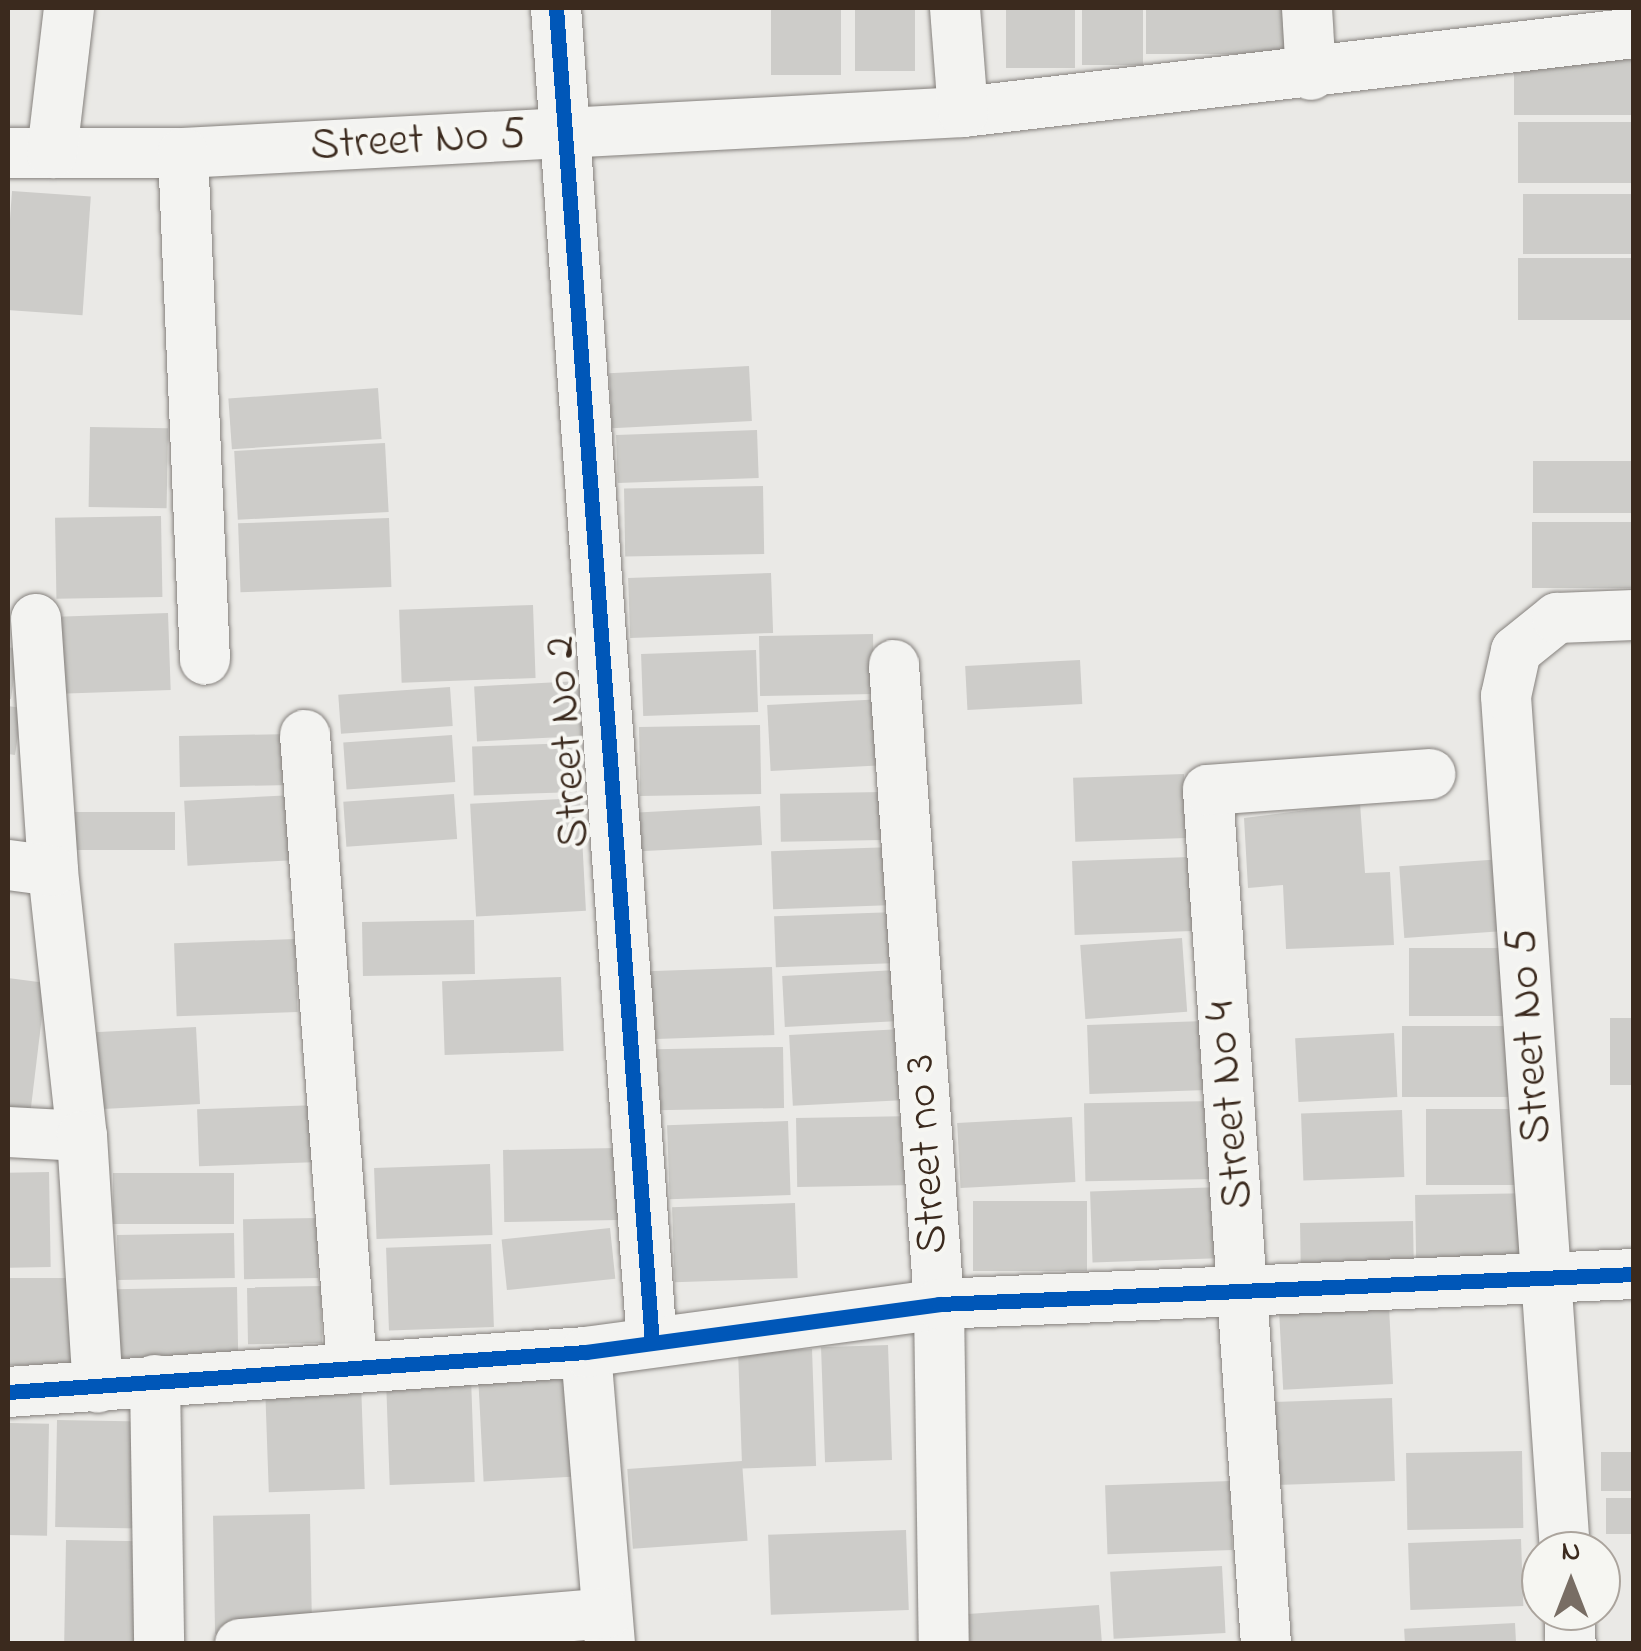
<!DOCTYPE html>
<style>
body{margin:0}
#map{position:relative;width:1641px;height:1651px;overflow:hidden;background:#eae9e6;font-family:"Indie Flower",sans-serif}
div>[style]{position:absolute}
.building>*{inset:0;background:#cdccc9;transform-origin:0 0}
.roads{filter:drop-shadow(0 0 2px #85817d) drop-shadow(0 0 2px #85817d)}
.street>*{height:50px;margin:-25px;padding:0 25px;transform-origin:25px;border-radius:25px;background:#f3f3f1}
.cycleway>*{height:15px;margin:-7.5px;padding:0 7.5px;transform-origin:7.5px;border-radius:7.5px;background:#0057b8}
span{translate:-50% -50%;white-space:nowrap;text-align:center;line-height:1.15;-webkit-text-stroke:8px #f6f6f2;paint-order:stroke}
.street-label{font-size:45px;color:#3b2a1e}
.frame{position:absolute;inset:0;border:10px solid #3b2a1e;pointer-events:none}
.north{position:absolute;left:1521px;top:1531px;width:100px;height:100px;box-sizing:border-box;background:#f6f6f2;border:2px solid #aba49d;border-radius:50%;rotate:0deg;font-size:28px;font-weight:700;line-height:40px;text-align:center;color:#3b2a1e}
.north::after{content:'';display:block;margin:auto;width:35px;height:45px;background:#786d64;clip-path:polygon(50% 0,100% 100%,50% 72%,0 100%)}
</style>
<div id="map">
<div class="building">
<div style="left:771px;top:8px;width:70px;height:67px"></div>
<div style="left:855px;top:8px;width:60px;height:63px"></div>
<div style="left:1006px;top:8px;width:69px;height:60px"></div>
<div style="left:1082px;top:8px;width:61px;height:57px"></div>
<div style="left:1146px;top:8px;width:151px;height:46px"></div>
<div style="left:1634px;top:53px;width:62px;height:120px;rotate:90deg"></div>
<div style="left:1634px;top:122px;width:61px;height:116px;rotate:90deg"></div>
<div style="left:12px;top:191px;width:79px;height:119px;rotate:4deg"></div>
<div style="left:1634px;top:194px;width:60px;height:111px;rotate:90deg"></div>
<div style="left:1634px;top:258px;width:62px;height:116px;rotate:90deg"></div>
<div style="left:749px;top:366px;width:55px;height:140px;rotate:87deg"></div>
<div style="left:378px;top:388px;width:51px;height:150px;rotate:86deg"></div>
<div style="left:90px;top:427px;width:78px;height:80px;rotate:1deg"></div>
<div style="left:757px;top:430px;width:48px;height:141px;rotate:88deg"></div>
<div style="left:385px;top:443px;width:69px;height:151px;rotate:87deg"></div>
<div style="left:1634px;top:461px;width:52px;height:101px;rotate:90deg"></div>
<div style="left:763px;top:486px;width:68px;height:139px;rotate:89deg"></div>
<div style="left:161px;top:516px;width:81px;height:106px;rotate:89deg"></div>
<div style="left:389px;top:518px;width:69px;height:151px;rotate:88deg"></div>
<div style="left:1634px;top:522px;width:66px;height:102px;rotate:90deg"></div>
<div style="left:771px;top:573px;width:60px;height:143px;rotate:88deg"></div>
<div style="left:533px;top:605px;width:73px;height:134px;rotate:88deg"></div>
<div style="left:168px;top:613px;width:77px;height:111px;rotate:88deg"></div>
<div style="left:873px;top:634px;width:60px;height:114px;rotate:89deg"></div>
<div style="clip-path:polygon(8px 647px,18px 649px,11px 699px,8px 699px)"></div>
<div style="left:756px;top:650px;width:62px;height:115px;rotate:88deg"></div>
<div style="left:1080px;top:660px;width:44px;height:115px;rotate:87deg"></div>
<div style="left:579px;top:681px;width:55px;height:105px;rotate:87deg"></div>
<div style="left:450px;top:687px;width:39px;height:112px;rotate:86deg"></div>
<div style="left:884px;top:699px;width:66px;height:117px;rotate:87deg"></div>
<div style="clip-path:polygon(8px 706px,22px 708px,15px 755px,8px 754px)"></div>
<div style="left:760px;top:725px;width:69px;height:121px;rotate:89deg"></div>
<div style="left:291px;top:734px;width:51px;height:112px;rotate:89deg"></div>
<div style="left:452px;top:735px;width:47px;height:109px;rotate:86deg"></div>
<div style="left:575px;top:743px;width:49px;height:103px;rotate:88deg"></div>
<div style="left:1184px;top:774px;width:64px;height:111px;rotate:88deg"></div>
<div style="left:882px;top:792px;width:48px;height:102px;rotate:89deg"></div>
<div style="left:454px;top:794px;width:45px;height:111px;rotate:86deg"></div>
<div style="left:294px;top:795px;width:65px;height:110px;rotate:87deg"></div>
<div style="left:580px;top:798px;width:113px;height:110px;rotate:87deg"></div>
<div style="clip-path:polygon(1360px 803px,1365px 873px,1390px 872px,1394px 945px,1286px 949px,1283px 885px,1248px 888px,1244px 818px)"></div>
<div style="left:760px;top:806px;width:39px;height:122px;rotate:87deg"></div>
<div style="left:175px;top:812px;width:38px;height:111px;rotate:90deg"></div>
<div style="left:893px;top:847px;width:58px;height:122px;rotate:88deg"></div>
<div style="left:1190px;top:857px;width:74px;height:118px;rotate:88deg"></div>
<div style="left:1517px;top:858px;width:72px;height:118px;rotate:86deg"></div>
<div style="left:897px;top:912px;width:51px;height:123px;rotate:88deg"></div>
<div style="left:474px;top:920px;width:54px;height:112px;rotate:89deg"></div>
<div style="left:1182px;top:938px;width:74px;height:102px;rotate:86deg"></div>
<div style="left:295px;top:939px;width:73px;height:121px;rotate:88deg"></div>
<div style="left:1524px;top:948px;width:68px;height:115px;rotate:90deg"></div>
<div style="left:772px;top:967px;width:68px;height:125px;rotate:88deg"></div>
<div style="left:897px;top:970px;width:51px;height:115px;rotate:87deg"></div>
<div style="left:561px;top:977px;width:74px;height:119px;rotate:88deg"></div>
<div style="clip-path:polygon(8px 978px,46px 983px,29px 1124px,8px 1121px)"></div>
<div style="left:1634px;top:1018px;width:67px;height:24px;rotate:90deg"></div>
<div style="left:1205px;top:1021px;width:69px;height:118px;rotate:88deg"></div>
<div style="left:1402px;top:1026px;width:113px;height:71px"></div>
<div style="left:196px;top:1027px;width:77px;height:107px;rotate:87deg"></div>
<div style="left:902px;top:1029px;width:71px;height:113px;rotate:87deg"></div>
<div style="left:1394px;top:1033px;width:64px;height:99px;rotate:87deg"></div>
<div style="left:783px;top:1047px;width:61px;height:128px;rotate:89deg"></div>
<div style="left:1215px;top:1101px;width:78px;height:131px;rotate:89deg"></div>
<div style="left:318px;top:1105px;width:57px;height:121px;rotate:88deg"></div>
<div style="left:1426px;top:1109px;width:108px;height:76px"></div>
<div style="left:1402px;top:1110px;width:67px;height:101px;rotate:88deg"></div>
<div style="left:916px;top:1116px;width:69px;height:120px;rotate:89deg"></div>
<div style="left:1072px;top:1117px;width:65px;height:115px;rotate:87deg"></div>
<div style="left:788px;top:1121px;width:74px;height:121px;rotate:88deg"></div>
<div style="left:617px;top:1148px;width:72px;height:114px;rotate:89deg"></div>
<div style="left:490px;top:1164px;width:71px;height:116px;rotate:88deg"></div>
<div style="left:49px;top:1172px;width:95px;height:41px;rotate:89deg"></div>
<div style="left:234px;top:1173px;width:51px;height:121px;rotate:90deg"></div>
<div style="left:1222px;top:1187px;width:71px;height:132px;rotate:88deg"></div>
<div style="left:1534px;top:1193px;width:66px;height:119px;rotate:89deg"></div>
<div style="left:1087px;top:1201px;width:70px;height:114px;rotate:90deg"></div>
<div style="left:795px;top:1203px;width:75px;height:123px;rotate:88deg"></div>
<div style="left:317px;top:1218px;width:60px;height:74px;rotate:89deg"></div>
<div style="left:1413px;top:1221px;width:47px;height:113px;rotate:89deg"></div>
<div style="left:610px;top:1228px;width:51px;height:109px;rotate:84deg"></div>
<div style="left:234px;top:1233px;width:45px;height:117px;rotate:89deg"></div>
<div style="left:491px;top:1244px;width:83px;height:105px;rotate:88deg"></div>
<div style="left:78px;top:1278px;width:87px;height:70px;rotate:90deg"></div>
<div style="left:321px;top:1286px;width:57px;height:74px;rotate:89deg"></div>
<div style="left:237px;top:1287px;width:69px;height:122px;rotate:89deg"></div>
<div style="left:1389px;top:1307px;width:77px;height:110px;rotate:87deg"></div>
<div style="left:888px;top:1345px;width:115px;height:67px;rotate:88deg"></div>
<div style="left:812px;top:1349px;width:117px;height:74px;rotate:88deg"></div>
<div style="left:566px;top:1372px;width:105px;height:88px;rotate:87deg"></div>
<div style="left:471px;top:1377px;width:105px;height:85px;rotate:88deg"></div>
<div style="left:361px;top:1382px;width:107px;height:96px;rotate:88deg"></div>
<div style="left:1392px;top:1398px;width:83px;height:118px;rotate:88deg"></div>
<div style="left:57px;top:1420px;width:85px;height:107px;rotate:1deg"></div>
<div style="left:8px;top:1423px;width:41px;height:112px;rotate:1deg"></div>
<div style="left:1522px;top:1451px;width:77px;height:116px;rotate:89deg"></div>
<div style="left:1634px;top:1452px;width:39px;height:33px;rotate:90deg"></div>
<div style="left:742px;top:1461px;width:80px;height:115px;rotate:86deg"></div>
<div style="left:1230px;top:1481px;width:69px;height:125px;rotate:88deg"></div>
<div style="left:1634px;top:1498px;width:36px;height:28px;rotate:90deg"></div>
<div style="left:310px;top:1514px;width:118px;height:97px;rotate:89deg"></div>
<div style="left:906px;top:1530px;width:80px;height:138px;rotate:88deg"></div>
<div style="left:1521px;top:1539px;width:67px;height:113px;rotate:88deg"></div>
<div style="left:66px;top:1540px;width:75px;height:104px;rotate:1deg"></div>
<div style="left:1222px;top:1566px;width:67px;height:112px;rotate:87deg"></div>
<div style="clip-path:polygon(1099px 1605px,1102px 1644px,970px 1644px,968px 1614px)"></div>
<div style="left:1515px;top:1623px;width:21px;height:111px;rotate:87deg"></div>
</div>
<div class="roads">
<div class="street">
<div style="left:556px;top:8px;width:1338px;rotate:85.89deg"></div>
<div style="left:1307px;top:8px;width:67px;rotate:86.6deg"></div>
<div style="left:963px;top:112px;width:676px;rotate:-6.71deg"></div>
<div style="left:8px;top:153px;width:175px"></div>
<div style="left:183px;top:153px;width:781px;rotate:-3.01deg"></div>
<div style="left:963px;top:112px;width:104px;rotate:-94.4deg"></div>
<div style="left:52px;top:153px;width:146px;rotate:-83.3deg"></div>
<div style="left:183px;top:153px;width:507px;rotate:87.52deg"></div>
<div style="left:36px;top:619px;width:253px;rotate:86.1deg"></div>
<div style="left:53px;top:871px;width:267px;rotate:83.8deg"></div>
<div style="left:894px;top:665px;width:641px;rotate:85.97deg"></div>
<div style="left:939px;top:1304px;width:340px;rotate:89.2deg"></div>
<div style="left:305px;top:735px;width:635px;rotate:85.75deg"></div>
<div style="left:8px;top:865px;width:45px;rotate:7.6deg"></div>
<div style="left:8px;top:1132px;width:74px;rotate:3.1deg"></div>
<div style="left:82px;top:1136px;width:252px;rotate:86.4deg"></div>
<div style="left:586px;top:1352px;width:293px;rotate:85.3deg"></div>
<div style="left:155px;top:1380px;width:264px;rotate:89.1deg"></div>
<div style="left:8px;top:1392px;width:579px;rotate:-3.96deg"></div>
<div style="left:586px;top:1352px;width:356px;rotate:-7.7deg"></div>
<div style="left:939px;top:1304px;width:696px;rotate:-2.47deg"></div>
<div style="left:1565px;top:1551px;width:857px;rotate:-93.95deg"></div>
<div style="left:1506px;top:696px;width:46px;rotate:-77.5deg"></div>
<div style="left:1516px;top:651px;width:53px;rotate:-38.8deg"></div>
<div style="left:1557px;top:618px;width:77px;rotate:-2.2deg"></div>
<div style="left:1569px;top:1611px;width:33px;rotate:87deg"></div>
<div style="left:240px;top:1644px;width:368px;rotate:-4.8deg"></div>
<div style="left:1266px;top:1644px;width:856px;rotate:-93.89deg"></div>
<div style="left:1208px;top:790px;width:223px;rotate:-4.1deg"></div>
</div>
</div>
<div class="cycleway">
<div style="left:556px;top:8px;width:1338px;rotate:85.89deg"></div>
<div style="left:8px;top:1392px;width:579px;rotate:-3.96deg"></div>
<div style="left:586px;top:1352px;width:356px;rotate:-7.7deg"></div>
<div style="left:939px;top:1304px;width:696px;rotate:-2.47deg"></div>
</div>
<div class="street-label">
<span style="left:418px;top:142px;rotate:-3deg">Street No 5</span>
<span style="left:569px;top:742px;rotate:-94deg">Street No 2</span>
<span style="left:1531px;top:1036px;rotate:-94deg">Street No 5</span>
<span style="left:1231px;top:1105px;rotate:-95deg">Street No 4</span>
<span style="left:928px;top:1154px;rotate:-94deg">Street no 3</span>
</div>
<div class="frame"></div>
<div class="north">N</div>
</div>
